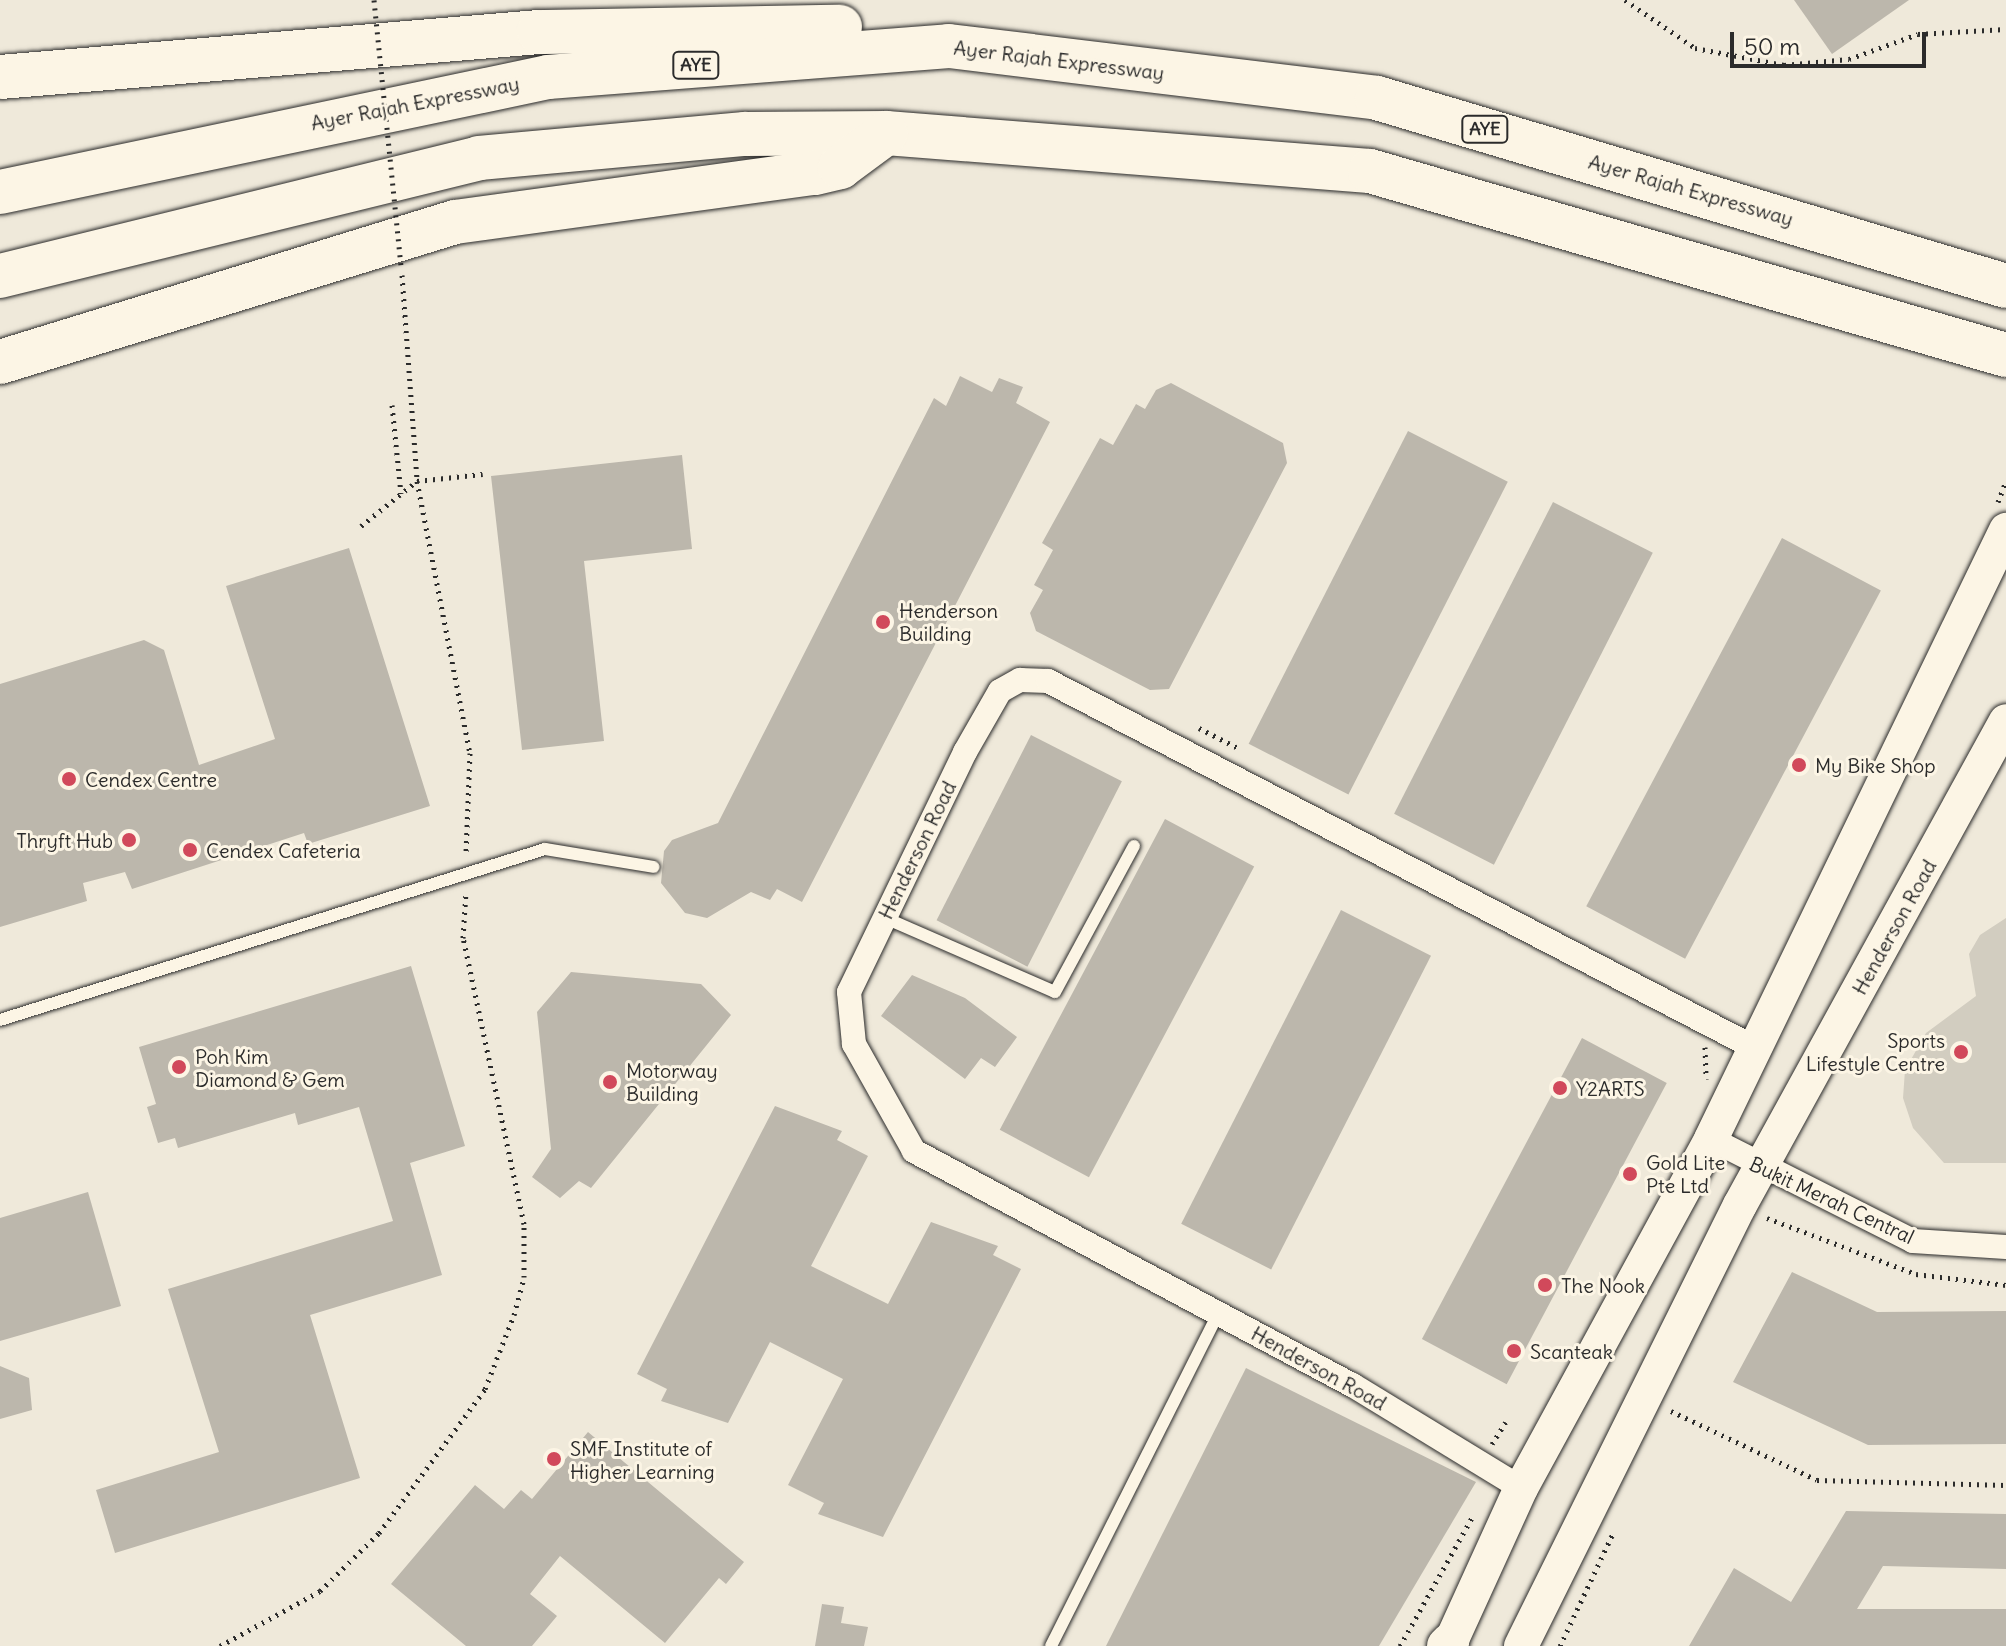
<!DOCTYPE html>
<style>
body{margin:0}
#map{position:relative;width:2006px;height:1646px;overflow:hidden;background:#efe9da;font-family:Delius,sans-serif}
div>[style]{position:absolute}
.green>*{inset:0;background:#d2cdc0}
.building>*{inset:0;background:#bcb7ac;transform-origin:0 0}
.path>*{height:5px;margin-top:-2.5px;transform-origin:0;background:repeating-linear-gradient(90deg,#2b2b2b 0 2px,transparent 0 8px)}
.roads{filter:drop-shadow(0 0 2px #2b2b2b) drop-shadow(0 0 2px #2b2b2b)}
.service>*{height:12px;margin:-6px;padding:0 6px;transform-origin:6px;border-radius:6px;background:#fcf5e5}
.minor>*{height:24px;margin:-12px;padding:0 12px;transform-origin:12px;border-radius:12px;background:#fcf5e5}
.secondary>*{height:34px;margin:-17px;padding:0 17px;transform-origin:17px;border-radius:17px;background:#fcf5e5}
.primary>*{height:38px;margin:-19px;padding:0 19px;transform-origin:19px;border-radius:19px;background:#fcf5e5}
.motorway>*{height:44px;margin:-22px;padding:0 22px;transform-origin:22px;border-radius:22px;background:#fcf5e5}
.path-bridge>*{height:5px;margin-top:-2.5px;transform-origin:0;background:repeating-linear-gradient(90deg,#2b2b2b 0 2px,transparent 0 8px)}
.dots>*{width:22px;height:22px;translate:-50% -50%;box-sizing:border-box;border:4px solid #fcf5e5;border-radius:50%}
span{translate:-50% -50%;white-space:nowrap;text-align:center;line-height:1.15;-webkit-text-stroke:6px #fcf5e5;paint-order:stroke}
.shield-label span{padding:2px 6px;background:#fcf5e5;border:2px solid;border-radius:6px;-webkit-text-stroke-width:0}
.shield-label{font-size:18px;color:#2b2b2b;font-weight:700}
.street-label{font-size:20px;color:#2b2b2b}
.poi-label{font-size:20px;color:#2b2b2b}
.left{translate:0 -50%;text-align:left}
.right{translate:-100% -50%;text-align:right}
.scale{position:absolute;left:1730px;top:32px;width:196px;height:36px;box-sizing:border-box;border:4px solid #2b2b2b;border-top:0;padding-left:10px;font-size:24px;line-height:28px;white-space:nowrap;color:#2b2b2b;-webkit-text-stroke:6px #fcf5e5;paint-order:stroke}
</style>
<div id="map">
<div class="green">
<div style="clip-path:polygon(2006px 918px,2006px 1163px,1944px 1163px,1913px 1128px,1903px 1098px,1905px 1070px,1926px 1033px,1976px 996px,1969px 954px,1980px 935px)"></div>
</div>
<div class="building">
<div style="clip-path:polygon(1794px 0,1909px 0,1832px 54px)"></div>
<div style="clip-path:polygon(960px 376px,992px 392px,999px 378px,1023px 387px,1016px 403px,1050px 422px,802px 902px,777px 889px,770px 900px,751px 892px,707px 918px,685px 913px,661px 883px,664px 851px,672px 840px,718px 823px,934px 398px,946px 406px)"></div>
<div style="clip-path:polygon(1171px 383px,1283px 443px,1287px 463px,1169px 689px,1150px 690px,1036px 631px,1030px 613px,1043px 590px,1034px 585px,1053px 550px,1042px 543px,1100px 438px,1113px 445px,1136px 404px,1145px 409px,1156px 390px)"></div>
<div style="left:1408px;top:431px;width:112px;height:351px;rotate:27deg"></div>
<div style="clip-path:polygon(682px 455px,692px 549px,584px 561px,604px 741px,522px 750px,491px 476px)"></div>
<div style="left:1553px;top:502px;width:112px;height:350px;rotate:27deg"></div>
<div style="left:1782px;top:538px;width:112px;height:417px;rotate:28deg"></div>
<div style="clip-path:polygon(349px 548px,430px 806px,308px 844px,304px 833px,132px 889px,125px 872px,83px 883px,87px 901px,0 927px,0 684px,144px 640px,164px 650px,199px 765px,275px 739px,226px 586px)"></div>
<div style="left:1031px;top:735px;width:102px;height:208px;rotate:27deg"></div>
<div style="left:1165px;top:819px;width:101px;height:352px;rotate:28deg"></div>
<div style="left:1341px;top:910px;width:101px;height:352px;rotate:27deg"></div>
<div style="clip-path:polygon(411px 966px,465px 1146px,410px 1163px,442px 1275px,310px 1315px,360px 1478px,115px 1553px,96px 1490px,219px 1452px,168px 1289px,393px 1221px,359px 1107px,298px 1125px,295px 1113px,178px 1148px,175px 1138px,158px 1143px,147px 1107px,156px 1104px,139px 1047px)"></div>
<div style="clip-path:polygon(571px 972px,701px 984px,731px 1015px,591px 1188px,579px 1181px,560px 1198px,532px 1177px,551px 1149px,537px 1012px)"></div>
<div style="clip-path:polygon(912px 975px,965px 998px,1017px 1037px,995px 1067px,981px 1058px,965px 1079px,881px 1016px)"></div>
<div style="left:1582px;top:1038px;width:96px;height:341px;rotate:28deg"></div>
<div style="clip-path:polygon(775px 1106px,842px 1131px,837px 1140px,868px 1156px,811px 1266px,888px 1304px,931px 1222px,998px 1246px,993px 1255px,1021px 1269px,883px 1537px,818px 1514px,824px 1503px,788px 1485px,843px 1379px,770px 1342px,728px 1423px,661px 1401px,667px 1389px,637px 1374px)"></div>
<div style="clip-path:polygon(88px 1192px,121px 1306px,0 1341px,0 1218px)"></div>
<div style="clip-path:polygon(1792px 1272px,1877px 1312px,2006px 1311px,2006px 1444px,1868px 1445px,1733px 1382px)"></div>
<div style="clip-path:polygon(0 1366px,29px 1378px,32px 1410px,0 1419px)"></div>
<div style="clip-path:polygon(1246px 1368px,1476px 1482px,1379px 1646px,1106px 1646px)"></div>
<div style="clip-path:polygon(588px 1432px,744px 1562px,726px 1584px,719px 1578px,665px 1643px,560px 1556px,530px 1594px,557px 1616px,532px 1646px,466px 1646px,391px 1584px,475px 1485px,504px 1509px,521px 1490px,532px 1499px)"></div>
<div style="clip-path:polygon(1846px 1511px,2006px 1514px,2006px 1569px,1883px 1566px,1857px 1609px,2006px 1609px,2006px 1646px,1689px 1646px,1734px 1568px,1791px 1602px)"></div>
<div style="clip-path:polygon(822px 1604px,844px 1607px,841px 1623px,868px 1627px,864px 1646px,815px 1646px)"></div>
</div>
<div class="path">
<div style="left:1625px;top:0;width:85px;rotate:34.4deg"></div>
<div style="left:1695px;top:48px;width:91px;rotate:10.8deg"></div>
<div style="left:1784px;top:65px;width:65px;rotate:-5.3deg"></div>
<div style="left:1849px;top:59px;width:73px;rotate:-19.9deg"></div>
<div style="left:1918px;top:34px;width:88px;rotate:-3.3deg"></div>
<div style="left:402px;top:275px;width:207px;rotate:85.8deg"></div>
<div style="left:417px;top:481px;width:277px;rotate:79deg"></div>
<div style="left:470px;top:753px;width:101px;rotate:92.3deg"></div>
<div style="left:392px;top:405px;width:89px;rotate:84.2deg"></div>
<div style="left:1998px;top:502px;width:22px;rotate:-69deg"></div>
<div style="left:361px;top:526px;width:72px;rotate:-38.8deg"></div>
<div style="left:417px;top:481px;width:66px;rotate:-6.1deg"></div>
<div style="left:1199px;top:728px;width:46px;rotate:27.1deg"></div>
<div style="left:1705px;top:1047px;width:32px;rotate:88deg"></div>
<div style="left:1767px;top:1218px;width:159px;rotate:20.6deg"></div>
<div style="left:1916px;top:1274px;width:91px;rotate:7deg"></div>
<div style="left:1671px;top:1411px;width:161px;rotate:25.3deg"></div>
<div style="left:1817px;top:1480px;width:189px;rotate:1.5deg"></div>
<div style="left:1492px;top:1444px;width:26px;rotate:-58deg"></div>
<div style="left:220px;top:1646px;width:114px;rotate:-28.8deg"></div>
<div style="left:320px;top:1591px;width:83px;rotate:-44.5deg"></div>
<div style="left:379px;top:1533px;width:179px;rotate:-53.6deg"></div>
<div style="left:485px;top:1389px;width:79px;rotate:-68.6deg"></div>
<div style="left:514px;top:1315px;width:39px;rotate:-75deg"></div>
<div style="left:524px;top:1277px;width:53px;rotate:-90deg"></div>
<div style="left:524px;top:1224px;width:292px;rotate:-102deg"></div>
<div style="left:463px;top:938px;width:46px;rotate:-86.3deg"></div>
<div style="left:1400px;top:1646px;width:149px;rotate:-60.7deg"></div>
<div style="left:1560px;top:1646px;width:127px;rotate:-64.8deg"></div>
</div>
<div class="roads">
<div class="service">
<div style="left:885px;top:918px;width:185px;rotate:23.5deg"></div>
<div style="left:1055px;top:992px;width:166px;rotate:-61.6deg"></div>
<div style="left:0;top:1020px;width:571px;rotate:-17.42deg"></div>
<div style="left:545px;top:849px;width:110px;rotate:9.4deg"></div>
<div style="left:1051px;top:1646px;width:372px;rotate:-63.3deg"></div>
</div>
<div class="minor">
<div style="left:1711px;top:1139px;width:226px;rotate:26.8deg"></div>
<div style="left:1913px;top:1241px;width:93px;rotate:3.7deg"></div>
<div style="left:1521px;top:1488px;width:198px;rotate:-148.6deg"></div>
<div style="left:1352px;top:1385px;width:497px;rotate:-151.9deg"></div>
<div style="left:914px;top:1151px;width:123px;rotate:-119.3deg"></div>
<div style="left:854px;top:1044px;width:52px;rotate:-95.5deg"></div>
<div style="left:849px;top:992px;width:267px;rotate:-64.2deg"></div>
<div style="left:965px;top:752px;width:70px;rotate:-60.2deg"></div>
<div style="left:1000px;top:691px;width:23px;rotate:-29deg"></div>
<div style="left:1020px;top:680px;width:28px;rotate:2deg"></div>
<div style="left:1048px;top:681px;width:797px;rotate:27.43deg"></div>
</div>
<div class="secondary">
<div style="left:1449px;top:1646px;width:174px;rotate:-65.5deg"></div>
<div style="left:1521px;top:1488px;width:397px;rotate:-61.4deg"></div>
<div style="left:1711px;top:1139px;width:677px;rotate:-64.15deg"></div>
<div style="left:1521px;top:1646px;width:492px;rotate:-63.6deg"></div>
<div style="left:1740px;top:1205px;width:552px;rotate:-61.21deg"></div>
</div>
<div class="primary">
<div style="left:1446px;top:1646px;width:6px;rotate:-45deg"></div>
</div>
<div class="motorway">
<div style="left:0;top:77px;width:541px;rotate:-4.77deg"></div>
<div style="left:539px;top:32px;width:301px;rotate:-1deg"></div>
<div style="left:0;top:192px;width:560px;rotate:-11.85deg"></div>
<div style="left:548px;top:77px;width:402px;rotate:-4.4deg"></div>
<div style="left:949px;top:46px;width:431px;rotate:6.9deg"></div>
<div style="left:1377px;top:98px;width:656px;rotate:16.64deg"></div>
<div style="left:0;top:276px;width:493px;rotate:-13.8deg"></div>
<div style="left:479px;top:158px;width:267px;rotate:-5.2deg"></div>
<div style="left:745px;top:134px;width:141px;rotate:-0.4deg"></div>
<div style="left:886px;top:133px;width:485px;rotate:4.5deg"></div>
<div style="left:1370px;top:171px;width:662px;rotate:16.14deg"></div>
<div style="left:0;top:362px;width:476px;rotate:-17.1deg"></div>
<div style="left:455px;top:222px;width:363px;rotate:-7.8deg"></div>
<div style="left:815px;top:173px;width:26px;rotate:-13deg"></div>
<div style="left:840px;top:167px;width:57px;rotate:-36.5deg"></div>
</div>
</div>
<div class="path-bridge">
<div style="left:374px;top:0;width:267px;rotate:84.2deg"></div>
</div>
<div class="dots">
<div style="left:883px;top:622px;background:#d1495b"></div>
<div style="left:1799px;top:765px;background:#d1495b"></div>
<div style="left:69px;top:779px;background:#d1495b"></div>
<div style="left:129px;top:840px;background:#d1495b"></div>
<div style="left:190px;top:850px;background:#d1495b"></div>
<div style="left:1961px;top:1052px;background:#d1495b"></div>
<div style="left:179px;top:1067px;background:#d1495b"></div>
<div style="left:610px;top:1082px;background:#d1495b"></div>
<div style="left:1560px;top:1088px;background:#d1495b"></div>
<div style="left:1630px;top:1174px;background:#d1495b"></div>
<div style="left:1545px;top:1285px;background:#d1495b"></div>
<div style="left:1514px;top:1351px;background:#d1495b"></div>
<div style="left:554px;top:1459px;background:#d1495b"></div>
</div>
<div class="shield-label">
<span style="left:696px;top:65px">AYE</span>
<span style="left:1485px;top:129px">AYE</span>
</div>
<div class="street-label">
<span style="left:1059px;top:60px;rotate:7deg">Ayer Rajah Expressway</span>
<span style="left:415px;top:103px;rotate:-11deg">Ayer Rajah Expressway</span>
<span style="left:1691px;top:190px;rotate:16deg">Ayer Rajah Expressway</span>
<span style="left:917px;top:850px;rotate:-64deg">Henderson Road</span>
<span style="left:1894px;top:927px;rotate:-61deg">Henderson Road</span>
<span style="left:1832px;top:1200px;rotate:25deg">Bukit Merah Central</span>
<span style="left:1319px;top:1368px;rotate:29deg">Henderson Road</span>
</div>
<div class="poi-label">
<span class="left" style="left:899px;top:622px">Henderson<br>Building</span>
<span class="left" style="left:1815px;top:765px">My Bike Shop</span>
<span class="left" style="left:85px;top:779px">Cendex Centre</span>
<span class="right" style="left:113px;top:840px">Thryft Hub</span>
<span class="left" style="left:206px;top:850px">Cendex Cafeteria</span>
<span class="right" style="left:1945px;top:1052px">Sports<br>Lifestyle Centre</span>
<span class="left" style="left:195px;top:1068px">Poh Kim<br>Diamond &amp; Gem</span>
<span class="left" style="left:626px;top:1082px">Motorway<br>Building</span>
<span class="left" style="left:1576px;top:1088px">Y2ARTS</span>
<span class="left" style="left:1646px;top:1174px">Gold Lite<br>Pte Ltd</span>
<span class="left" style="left:1561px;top:1285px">The Nook</span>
<span class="left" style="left:1530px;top:1351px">Scanteak</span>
<span class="left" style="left:570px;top:1460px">SMF Institute of<br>Higher Learning</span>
</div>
<div class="scale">50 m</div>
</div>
